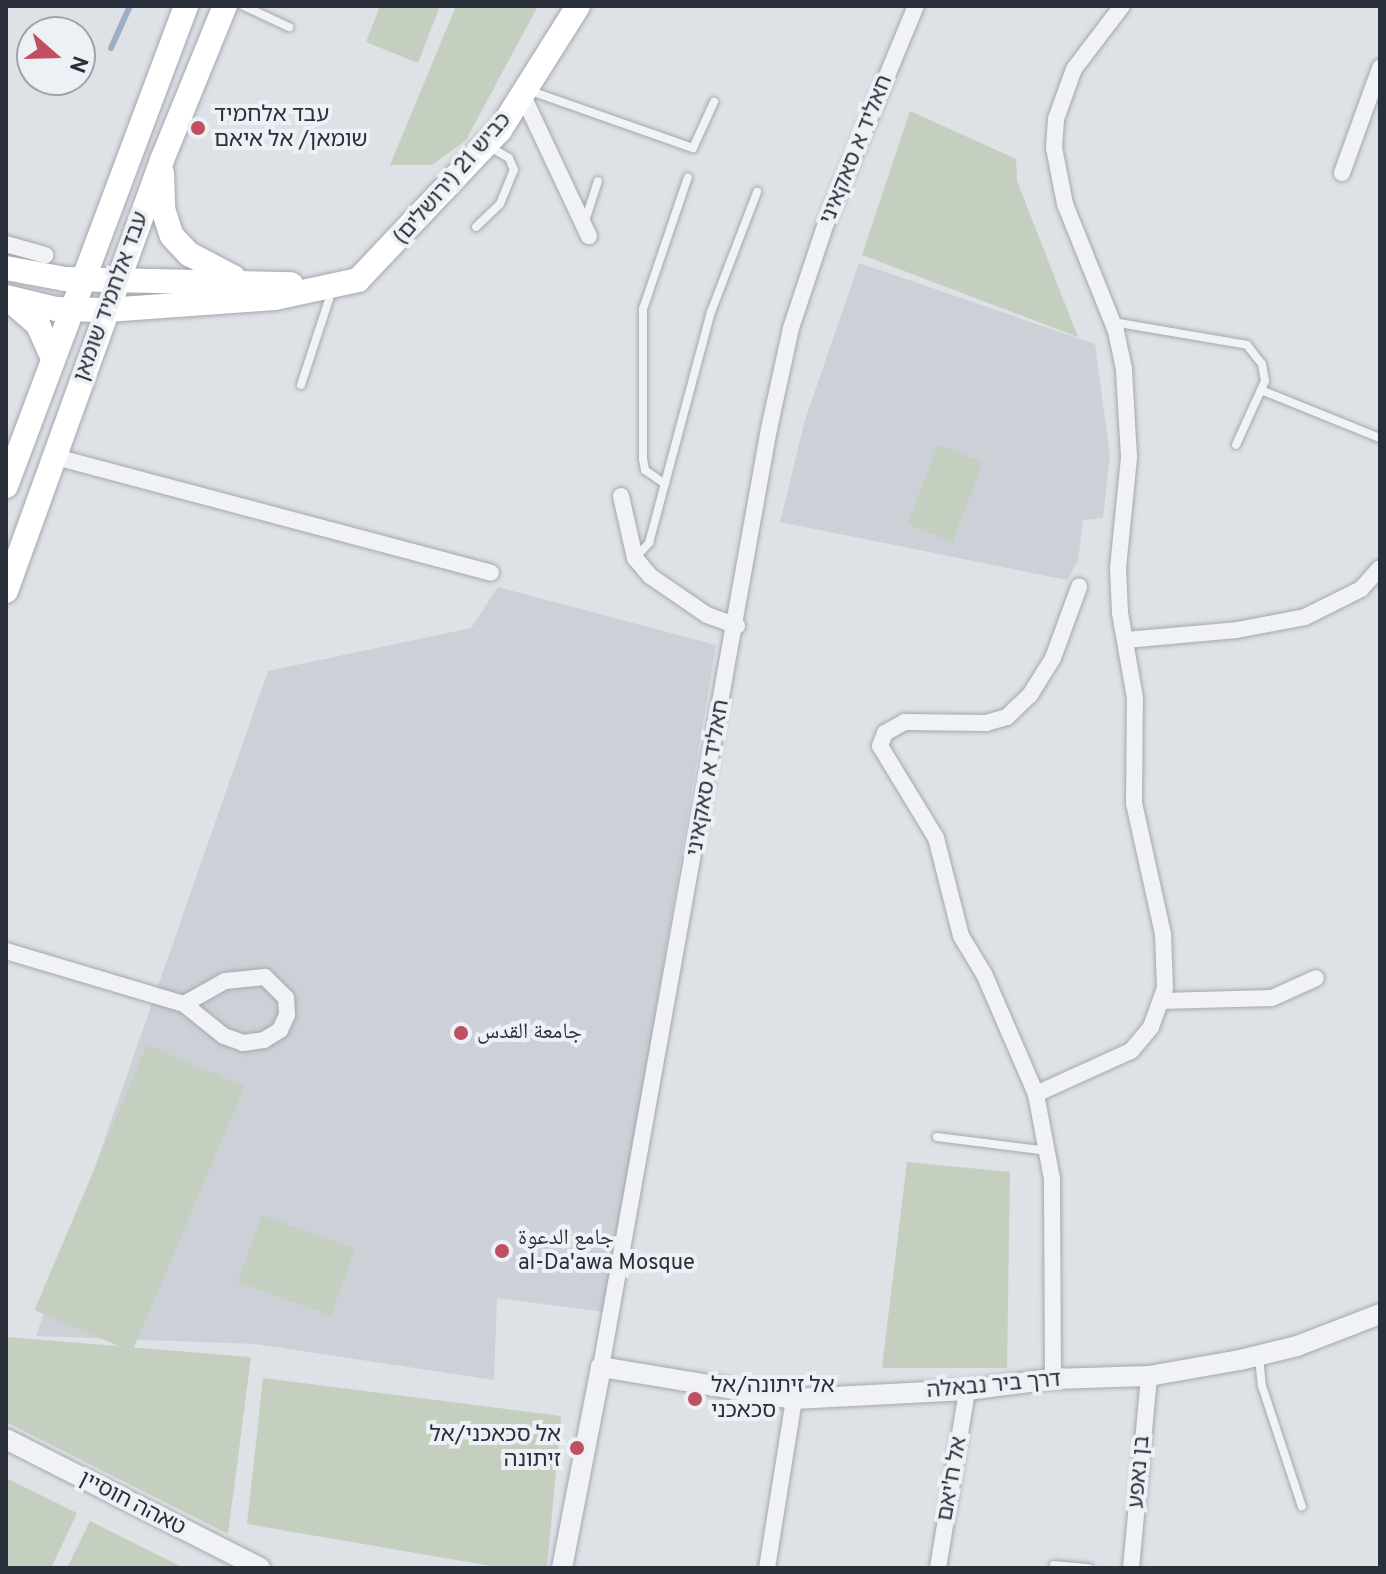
<!DOCTYPE html>
<meta charset="utf-8">
<style>
body{margin:0}
#map{position:relative;width:1386px;height:1574px;overflow:hidden;background:#dee1e6;font-family:Overpass,"Noto Naskh Arabic","Noto Sans Hebrew",sans-serif}
div>[style]{position:absolute}
.built>*{inset:0;background:#ccd0d7}
.green>*{inset:0;background:#c4cfc0;transform-origin:0 0}
.stream>*{height:6px;margin:-3px;padding:0 3px;transform-origin:3px;border-radius:3px;background:#9dafc2}
.roads{filter:drop-shadow(0 0 2px #a4a8af) drop-shadow(0 0 2px #a4a8af)}
.service>*{height:8px;margin:-4px;padding:0 4px;transform-origin:4px;border-radius:4px;background:#f0f2f5}
.minor>*{height:16px;margin:-8px;padding:0 8px;transform-origin:8px;border-radius:8px;background:#f0f2f5}
.tertiary>*{height:20px;margin:-10px;padding:0 10px;transform-origin:10px;border-radius:10px;background:#f0f2f5}
.secondary>*{height:24px;margin:-12px;padding:0 12px;transform-origin:12px;border-radius:12px;background:#fff}
.dots>*{width:22px;height:22px;translate:-50% -50%;box-sizing:border-box;border:4px solid #edf0f4;border-radius:50%}
span{translate:-50% -50%;white-space:nowrap;text-align:center;line-height:1.15;-webkit-text-stroke:8px #edf0f4;paint-order:stroke}
.poi-label{font-size:22px;color:#29303b}
.left{translate:0 -50%;text-align:left}
.right{translate:-100% -50%;text-align:right}
.street-label{font-size:22px;color:#29303b}
.frame{position:absolute;inset:0;border:8px solid #29303b;pointer-events:none}
.north{position:absolute;left:16px;top:16px;width:80px;height:80px;box-sizing:border-box;background:#edf0f4;border:2px solid #9fa3aa;border-radius:50%;rotate:110deg;font-size:22px;font-weight:700;line-height:32px;text-align:center;color:#29303b}
.north::after{content:'';display:block;margin:auto;width:28px;height:36px;background:#be5062;clip-path:polygon(50% 0,100% 100%,50% 72%,0 100%)}
</style>
<div id="map">
<div class="built">
<div style="clip-path:polygon(859px 263px,1095px 344px,1110px 456px,1103px 518px,1083px 520px,1078px 561px,1067px 580px,780px 522px,805px 420px)"></div>
<div style="clip-path:polygon(498px 587px,716px 645px,606px 1312px,497px 1298px,494px 1380px,256px 1344px,36px 1336px,268px 671px,471px 628px)"></div>
</div>
<div class="green">
<div style="clip-path:polygon(380px 6px,440px 6px,418px 63px,366px 42px)"></div>
<div style="clip-path:polygon(456px 6px,538px 6px,466px 140px,432px 165px,390px 165px)"></div>
<div style="clip-path:polygon(910px 111px,1016px 159px,1017px 181px,1078px 337px,862px 255px)"></div>
<div style="left:938px;top:445px;width:48px;height:85px;rotate:21deg"></div>
<div style="left:147px;top:1045px;width:106px;height:288px;rotate:23deg"></div>
<div style="clip-path:polygon(907px 1162px,1010px 1172px,1007px 1368px,882px 1368px)"></div>
<div style="left:262px;top:1215px;width:99px;height:71px;rotate:20deg"></div>
<div style="clip-path:polygon(6px 1337px,251px 1357px,228px 1534px,6px 1422px)"></div>
<div style="clip-path:polygon(263px 1378px,561px 1416px,547px 1568px,503px 1568px,247px 1524px)"></div>
<div style="clip-path:polygon(6px 1478px,77px 1513px,51px 1568px,6px 1568px)"></div>
<div style="clip-path:polygon(90px 1521px,184px 1568px,67px 1568px)"></div>
</div>
<div class="stream">
<div style="left:111px;top:48px;width:46px;rotate:-65.7deg"></div>
</div>
<div class="roads">
<div class="service">
<div style="left:244px;top:6px;width:50px;rotate:25deg"></div>
<div style="left:528px;top:90px;width:175px;rotate:19.4deg"></div>
<div style="left:693px;top:148px;width:51px;rotate:-65.5deg"></div>
<div style="left:584px;top:224px;width:45px;rotate:-72deg"></div>
<div style="left:476px;top:227px;width:33px;rotate:-44deg"></div>
<div style="left:500px;top:204px;width:37px;rotate:-68deg"></div>
<div style="left:514px;top:170px;width:13px;rotate:-113deg"></div>
<div style="left:509px;top:158px;width:24px;rotate:-150deg"></div>
<div style="left:1113px;top:322px;width:136px;rotate:9.7deg"></div>
<div style="left:1247px;top:345px;width:24px;rotate:52deg"></div>
<div style="left:1262px;top:364px;width:17px;rotate:80deg"></div>
<div style="left:1265px;top:381px;width:70px;rotate:114.4deg"></div>
<div style="left:301px;top:385px;width:100px;rotate:-71.9deg"></div>
<div style="left:1261px;top:390px;width:128px;rotate:22deg"></div>
<div style="left:665px;top:484px;width:24px;rotate:-145deg"></div>
<div style="left:645px;top:470px;width:11px;rotate:-100deg"></div>
<div style="left:643px;top:459px;width:150px;rotate:-90deg"></div>
<div style="left:643px;top:309px;width:139px;rotate:-71.2deg"></div>
<div style="left:635px;top:558px;width:21px;rotate:-47deg"></div>
<div style="left:649px;top:543px;width:239px;rotate:-75deg"></div>
<div style="left:711px;top:312px;width:129px;rotate:-69deg"></div>
<div style="left:937px;top:1137px;width:112px;rotate:7.2deg"></div>
<div style="left:1259px;top:1358px;width:28px;rotate:84deg"></div>
<div style="left:1262px;top:1386px;width:127px;rotate:71.7deg"></div>
<div style="left:1054px;top:1565px;width:35px;rotate:5deg"></div>
</div>
<div class="minor">
<div style="left:523px;top:96px;width:155px;rotate:64.8deg"></div>
<div style="left:1342px;top:173px;width:112px;rotate:-70.1deg"></div>
<div style="left:6px;top:244px;width:41px;rotate:15.8deg"></div>
<div style="left:56px;top:457px;width:450px;rotate:14.9deg"></div>
<div style="left:621px;top:496px;width:64px;rotate:77.3deg"></div>
<div style="left:635px;top:558px;width:23px;rotate:50deg"></div>
<div style="left:650px;top:576px;width:69px;rotate:34.4deg"></div>
<div style="left:707px;top:615px;width:32px;rotate:20deg"></div>
<div style="left:1126px;top:640px;width:111px;rotate:-5.1deg"></div>
<div style="left:1237px;top:630px;width:69px;rotate:-10.8deg"></div>
<div style="left:1305px;top:617px;width:63px;rotate:-26.6deg"></div>
<div style="left:1361px;top:589px;width:28px;rotate:-48deg"></div>
<div style="left:6px;top:951px;width:186px;rotate:16.6deg"></div>
<div style="left:184px;top:1004px;width:51px;rotate:38.7deg"></div>
<div style="left:224px;top:1036px;width:20px;rotate:20deg"></div>
<div style="left:243px;top:1043px;width:21px;rotate:-8deg"></div>
<div style="left:264px;top:1040px;width:19px;rotate:-32deg"></div>
<div style="left:280px;top:1030px;width:17px;rotate:-65deg"></div>
<div style="left:287px;top:1015px;width:17px;rotate:-93deg"></div>
<div style="left:286px;top:998px;width:30px;rotate:-135deg"></div>
<div style="left:265px;top:977px;width:40px;rotate:174.3deg"></div>
<div style="left:225px;top:981px;width:47px;rotate:150.7deg"></div>
<div style="left:1161px;top:1001px;width:111px;rotate:-1.5deg"></div>
<div style="left:1272px;top:998px;width:48px;rotate:-24.4deg"></div>
<div style="left:1036px;top:1094px;width:104px;rotate:-24.4deg"></div>
<div style="left:1131px;top:1051px;width:31px;rotate:-50deg"></div>
<div style="left:1151px;top:1027px;width:41px;rotate:-70.3deg"></div>
<div style="left:1165px;top:988px;width:54px;rotate:-92.1deg"></div>
<div style="left:1163px;top:934px;width:134px;rotate:-102.5deg"></div>
<div style="left:1134px;top:803px;width:105px;rotate:-89.5deg"></div>
<div style="left:1135px;top:698px;width:86px;rotate:-100deg"></div>
<div style="left:1120px;top:613px;width:45px;rotate:-92.5deg"></div>
<div style="left:1118px;top:568px;width:112px;rotate:-84.3deg"></div>
<div style="left:1129px;top:457px;width:88px;rotate:-93.3deg"></div>
<div style="left:1124px;top:369px;width:39px;rotate:-102deg"></div>
<div style="left:1116px;top:331px;width:137px;rotate:-111.9deg"></div>
<div style="left:1065px;top:204px;width:57px;rotate:-101.1deg"></div>
<div style="left:1054px;top:148px;width:29px;rotate:-86deg"></div>
<div style="left:1056px;top:119px;width:53px;rotate:-70.2deg"></div>
<div style="left:1074px;top:69px;width:79px;rotate:-52.7deg"></div>
<div style="left:601px;top:1367px;width:953px;rotate:-79.85deg"></div>
<div style="left:769px;top:429px;width:103px;rotate:-77.7deg"></div>
<div style="left:791px;top:328px;width:111px;rotate:-71.6deg"></div>
<div style="left:826px;top:223px;width:235px;rotate:-67.5deg"></div>
<div style="left:1053px;top:1379px;width:200px;rotate:-90.3deg"></div>
<div style="left:1052px;top:1179px;width:86px;rotate:-100.7deg"></div>
<div style="left:1036px;top:1094px;width:131px;rotate:-113.4deg"></div>
<div style="left:984px;top:974px;width:44px;rotate:-121.2deg"></div>
<div style="left:961px;top:936px;width:101px;rotate:-104.3deg"></div>
<div style="left:936px;top:838px;width:108px;rotate:-121.3deg"></div>
<div style="left:880px;top:746px;width:14px;rotate:-69deg"></div>
<div style="left:885px;top:733px;width:23px;rotate:-29deg"></div>
<div style="left:905px;top:722px;width:81px;rotate:0.7deg"></div>
<div style="left:986px;top:723px;width:22px;rotate:-16deg"></div>
<div style="left:1007px;top:717px;width:32px;rotate:-44deg"></div>
<div style="left:1030px;top:695px;width:44px;rotate:-58.1deg"></div>
<div style="left:1053px;top:658px;width:76px;rotate:-69.9deg"></div>
<div style="left:767px;top:1568px;width:171px;rotate:-80.9deg"></div>
<div style="left:938px;top:1568px;width:180px;rotate:-80.7deg"></div>
<div style="left:1131px;top:1568px;width:193px;rotate:-84.6deg"></div>
</div>
<div class="tertiary">
<div style="left:6px;top:1439px;width:285px;rotate:26.9deg"></div>
<div style="left:562px;top:1568px;width:205px;rotate:-79deg"></div>
<div style="left:601px;top:1367px;width:196px;rotate:9.4deg"></div>
<div style="left:794px;top:1399px;width:173px;rotate:-3deg"></div>
<div style="left:967px;top:1390px;width:87px;rotate:-7.3deg"></div>
<div style="left:1053px;top:1379px;width:96px;rotate:-1.8deg"></div>
<div style="left:1149px;top:1376px;width:92px;rotate:-10deg"></div>
<div style="left:1240px;top:1360px;width:59px;rotate:-13.8deg"></div>
<div style="left:1297px;top:1346px;width:89px;rotate:-21.1deg"></div>
</div>
<div class="secondary">
<div style="left:162px;top:173px;width:36px;rotate:88deg"></div>
<div style="left:163px;top:209px;width:28px;rotate:72deg"></div>
<div style="left:172px;top:236px;width:25px;rotate:47deg"></div>
<div style="left:189px;top:254px;width:50px;rotate:27.6deg"></div>
<div style="left:6px;top:268px;width:60px;rotate:10.6deg"></div>
<div style="left:65px;top:279px;width:226px;rotate:1.3deg"></div>
<div style="left:6px;top:297px;width:51px;rotate:13.5deg"></div>
<div style="left:56px;top:309px;width:51px;rotate:1.1deg"></div>
<div style="left:107px;top:310px;width:168px;rotate:-4.1deg"></div>
<div style="left:275px;top:298px;width:85px;rotate:-12.2deg"></div>
<div style="left:358px;top:280px;width:207px;rotate:-46.6deg"></div>
<div style="left:500px;top:130px;width:146px;rotate:-57.8deg"></div>
<div style="left:12px;top:302px;width:35px;rotate:41deg"></div>
<div style="left:38px;top:325px;width:32px;rotate:66deg"></div>
<div style="left:6px;top:486px;width:513px;rotate:-69.44deg"></div>
<div style="left:6px;top:591px;width:458px;rotate:-70.1deg"></div>
<div style="left:162px;top:160px;width:166px;rotate:-67.8deg"></div>
</div>
</div>
<div class="dots">
<div style="left:198px;top:128px;background:#be5062"></div>
<div style="left:461px;top:1033px;background:#be5062"></div>
<div style="left:502px;top:1251px;background:#be5062"></div>
<div style="left:695px;top:1399px;background:#be5062"></div>
<div style="left:577px;top:1448px;background:#be5062"></div>
</div>
<div class="poi-label">
<span class="left" style="left:214px;top:128px">עבד אלחמיד<br>שומאן/ אל איאם</span>
<span class="left" style="left:477px;top:1033px">جامعة القدس</span>
<span class="left" style="left:518px;top:1251px">جامع الدعوة<br>al-Da'awa Mosque</span>
<span class="left" style="left:711px;top:1399px">אל זיתונה/אל<br>סכאכני</span>
<span class="right" style="left:561px;top:1448px">אל סכאכני/אל<br>זיתונה</span>
</div>
<div class="street-label">
<span style="left:857px;top:150px;rotate:-68deg">חאליד א סאקאיני</span>
<span style="left:453px;top:179px;rotate:-49deg">כביש 21 (ירושלים)</span>
<span style="left:112px;top:297px;rotate:-70deg">עבד אלחמיד שומאן</span>
<span style="left:709px;top:778px;rotate:-80deg">חאליד א סאקאיני</span>
<span style="left:994px;top:1386px;rotate:-5deg">דרך ביר נבאלה</span>
<span style="left:1140px;top:1472px;rotate:-85deg">בן נאפע</span>
<span style="left:953px;top:1479px;rotate:-80deg">אל ח'יאם</span>
<span style="left:132px;top:1504px;rotate:27deg">טאהה חוסיין</span>
</div>
<div class="frame"></div>
<div class="north">N</div>
</div>
